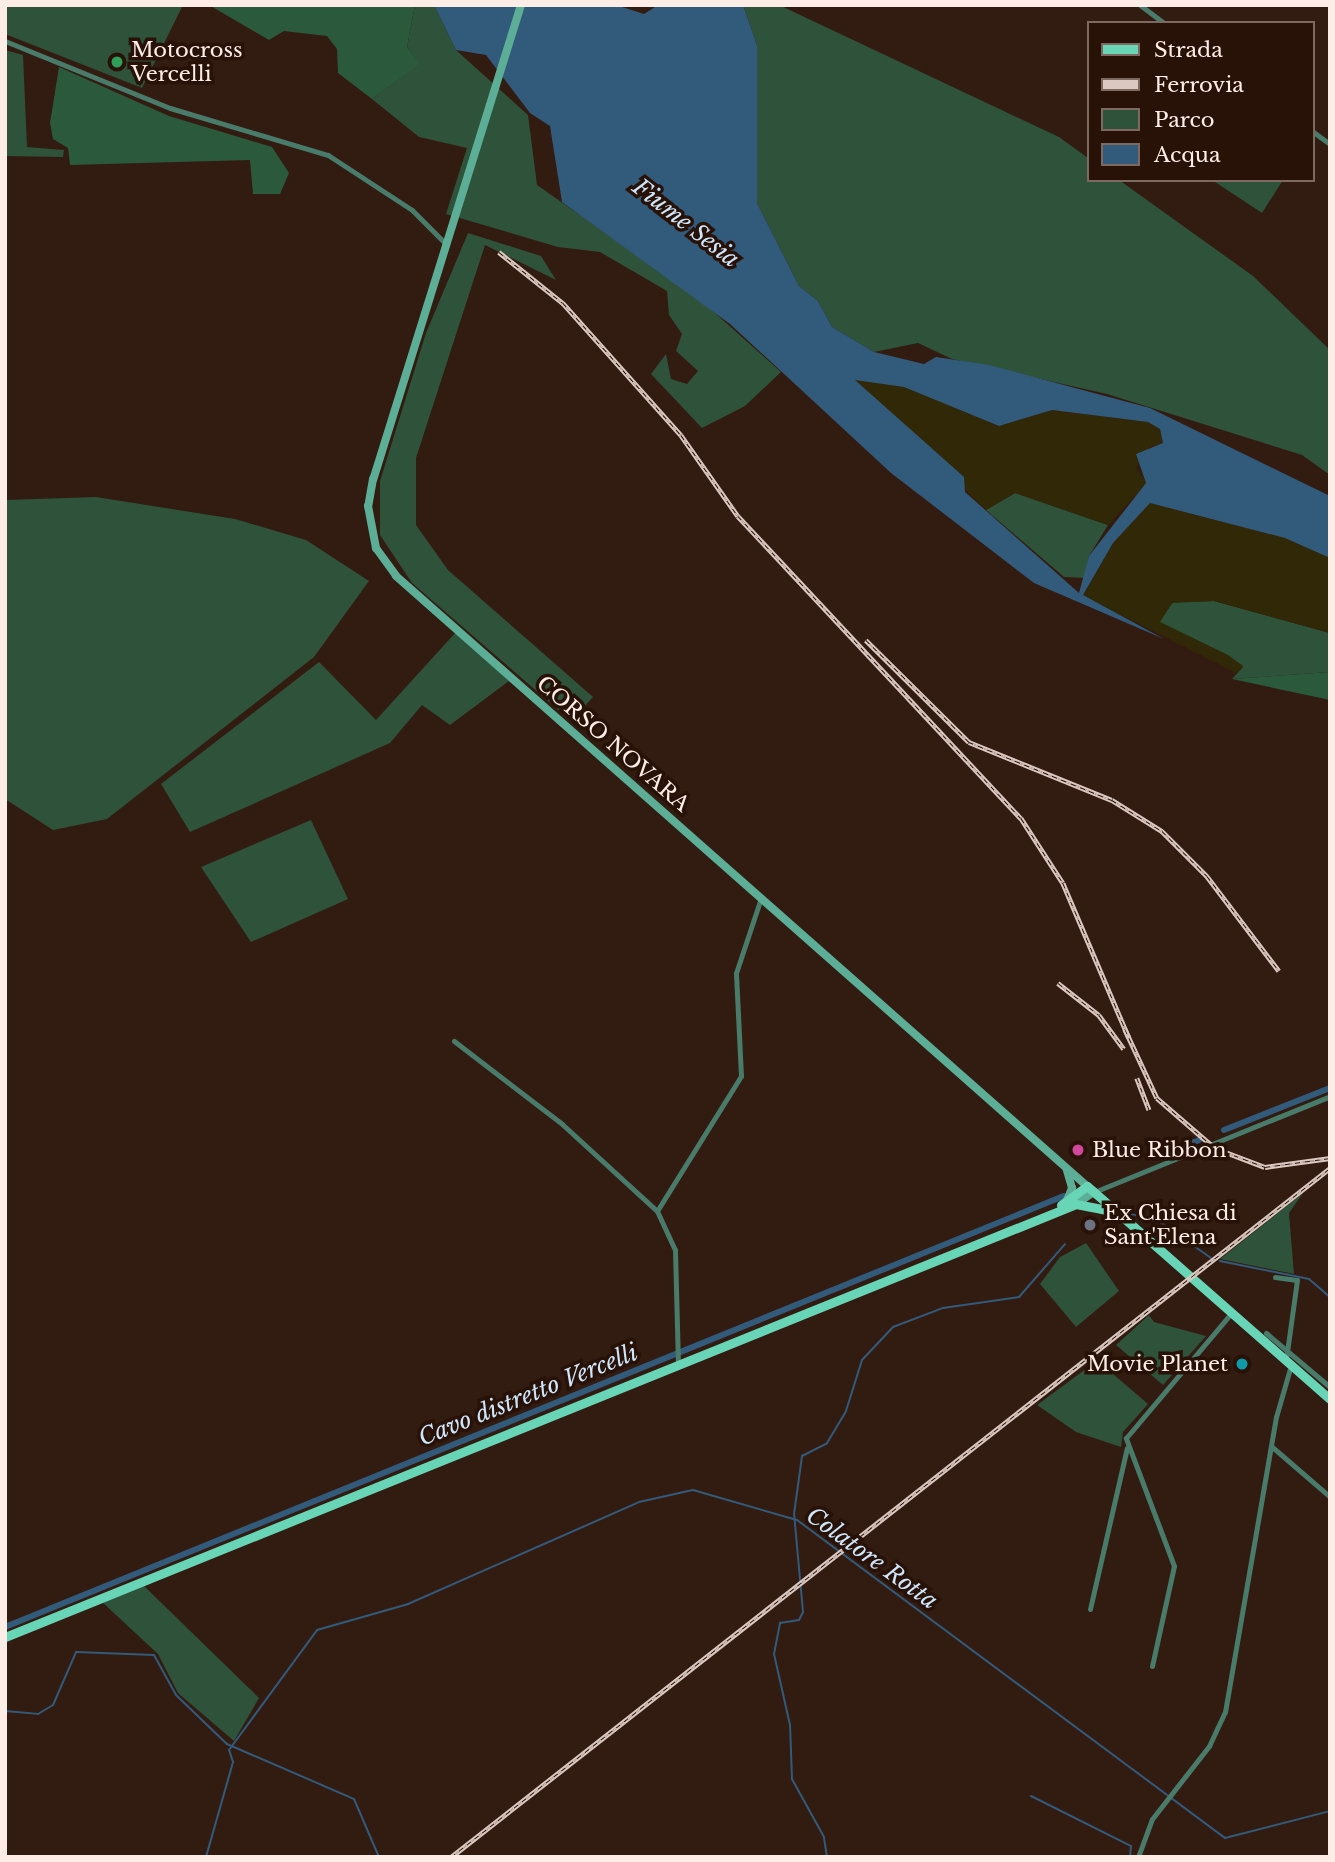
<!DOCTYPE html>
<style>
body{margin:0}
#map{position:relative;width:1335px;height:1862px;overflow:hidden;background:#321b10;font-family:"Libre Baskerville",serif}
div>[style]{position:absolute}
.green>*{inset:0;background:#2e523a}
.forest>*{inset:0;background:#2a593c}
.sand>*{inset:0;background:#302807}
.water>*{inset:0;background:#325a7b}
.stream>*{height:2px;margin:-1px;padding:0 1px;transform-origin:1px;border-radius:1px;background:#325a7b}
.canal>*{height:6px;margin:-3px;padding:0 3px;transform-origin:3px;border-radius:3px;background:#325a7b}
.street>*{height:5px;margin:-2.5px;padding:0 2.5px;transform-origin:2.5px;border-radius:2.5px;background:#497b6b}
.secondary>*{height:8px;margin:-4px;padding:0 4px;transform-origin:4px;border-radius:4px;background:#5cae96}
.primary>*{height:9px;margin:-4.5px;padding:0 4.5px;transform-origin:4.5px;border-radius:4.5px;background:#68d6b6}
.rail>*{height:4.5px;margin-top:-2.25px;transform-origin:0;background:repeating-linear-gradient(90deg,#281107 0 5px,#dbc9c1 0 10px);box-sizing:border-box;border-block:2px solid #dbc9c1}
.dots>*{width:19px;height:19px;translate:-50% -50%;box-sizing:border-box;border:4px solid #281107;border-radius:50%}
span{translate:-50% -50%;white-space:nowrap;text-align:center;line-height:1.15;-webkit-text-stroke:7px #281107;paint-order:stroke}
.poi-label{font-size:21px;color:#feede6}
.left{translate:0 -50%;text-align:left}
.right{translate:-100% -50%;text-align:right}
.street-label{font-size:21px;color:#feede6}
.water-label{font-size:23px;color:#cee7fd;font-style:italic}
.frame{position:absolute;inset:0;border:7px solid #feede6;pointer-events:none}
.legend{position:absolute;left:1087px;top:21px;width:228px;height:161px;box-sizing:border-box;background:#281107;border:2px solid #7e6960;margin:0;padding:9px 12px;list-style:none;font-size:21px;color:#feede6}
.legend li{display:flex;align-items:center;gap:14px;height:35px}
.legend b{width:35px;border:2px solid #7e6960}
</style>
<div id="map">
<div class="green">
<div style="clip-path:polygon(5px 5px,183px 5px,142px 88px,5px 34px)"></div>
<div style="clip-path:polygon(415px 5px,434px 5px,456px 50px,528px 115px,537px 185px,697px 297px,781px 372px,745px 406px,702px 428px,651px 374px,666px 354px,671px 379px,687px 384px,698px 371px,676px 351px,682px 334px,669px 315px,667px 291px,600px 252px,558px 247px,446px 214px,467px 148px,419px 137px,372px 99px,419px 64px,407px 47px)"></div>
<div style="clip-path:polygon(743px 5px,779px 5px,1059px 137px,1088px 158px,1088px 180px,1119px 180px,1253px 276px,1330px 350px,1330px 475px,1302px 455px,1107px 394px,952px 359px,918px 343px,874px 352px,832px 327px,818px 301px,799px 286px,757px 203px,757px 45px)"></div>
<div style="clip-path:polygon(5px 50px,23px 55px,27px 147px,64px 150px,63px 157px,5px 156px)"></div>
<div style="clip-path:polygon(1212px 180px,1283px 180px,1262px 213px)"></div>
<div style="clip-path:polygon(468px 233px,541px 256px,556px 280px,485px 245px,416px 458px,416px 525px,448px 570px,593px 697px,571px 721px,412px 583px,380px 535px,380px 481px,426px 333px)"></div>
<div style="clip-path:polygon(1015px 493px,1108px 525px,1089px 556px,1085px 578px,1064px 577px,986px 510px)"></div>
<div style="clip-path:polygon(96px 497px,235px 519px,306px 540px,369px 581px,314px 657px,107px 819px,53px 830px,5px 799px,5px 500px)"></div>
<div style="clip-path:polygon(1214px 601px,1330px 633px,1330px 672px,1232px 679px,1243px 667px,1159px 622px,1173px 602px)"></div>
<div style="clip-path:polygon(456px 632px,509px 681px,450px 725px,422px 705px,390px 743px,190px 832px,161px 784px,319px 662px,376px 720px)"></div>
<div style="clip-path:polygon(311px 820px,348px 899px,251px 942px,201px 867px)"></div>
<div style="clip-path:polygon(1303px 1193px,1289px 1213px,1294px 1274px,1220px 1259px)"></div>
<div style="clip-path:polygon(1086px 1243px,1119px 1291px,1076px 1327px,1040px 1284px,1060px 1257px)"></div>
<div style="clip-path:polygon(1149px 1315px,1154px 1322px,1206px 1336px,1163px 1385px,1116px 1345px)"></div>
<div style="clip-path:polygon(1110px 1351px,1106px 1368px,1148px 1404px,1123px 1432px,1121px 1447px,1076px 1432px,1037px 1405px)"></div>
<div style="clip-path:polygon(142px 1584px,259px 1698px,234px 1741px,178px 1693px,158px 1654px,102px 1602px)"></div>
</div>
<div class="forest">
<div style="clip-path:polygon(209px 5px,415px 5px,407px 47px,420px 64px,372px 99px,338px 73px,337px 49px,327px 36px,284px 31px,269px 40px)"></div>
<div style="clip-path:polygon(59px 67px,169px 116px,272px 147px,289px 173px,280px 194px,253px 194px,250px 160px,70px 165px,68px 148px,53px 139px,50px 123px)"></div>
<div style="clip-path:polygon(1330px 672px,1330px 700px,1232px 679px)"></div>
</div>
<div class="sand">
<div style="clip-path:polygon(854px 379px,904px 387px,999px 426px,1051px 410px,1148px 422px,1160px 429px,1163px 443px,1149px 448px,1136px 468px,1147px 483px,1108px 525px,1015px 493px,986px 510px)"></div>
<div style="clip-path:polygon(1150px 503px,1285px 538px,1330px 558px,1330px 633px,1214px 601px,1172px 603px,1160px 622px,1228px 655px,1243px 666px,1237px 673px,1083px 596px,1113px 543px)"></div>
</div>
<div class="water">
<div style="clip-path:polygon(evenodd,434px 5px,616px 5px,644px 14px,658px 5px,743px 5px,757px 45px,757px 203px,799px 286px,818px 301px,832px 327px,874px 352px,924px 364px,936px 357px,989px 365px,1150px 408px,1330px 496px,1330px 558px,1285px 538px,1150px 503px,1113px 543px,1083px 595px,1164px 639px,1034px 583px,891px 473px,730px 324px,562px 202px,550px 126px,530px 113px,486px 55px,456px 50px,434px 5px,855px 380px,904px 387px,999px 426px,1052px 410px,1148px 422px,1160px 429px,1163px 443px,1136px 454px,1146px 483px,1089px 556px,1079px 593px,965px 492px,964px 477px,855px 380px)"></div>
</div>
<div class="stream">
<div style="left:1127px;top:1214px;width:26px;rotate:7deg"></div>
<div style="left:1153px;top:1217px;width:71px;rotate:35.3deg"></div>
<div style="left:1220px;top:1261px;width:91px;rotate:11.4deg"></div>
<div style="left:1309px;top:1279px;width:28px;rotate:41deg"></div>
<div style="left:5px;top:1711px;width:33px;rotate:5deg"></div>
<div style="left:38px;top:1714px;width:17px;rotate:-31deg"></div>
<div style="left:53px;top:1705px;width:58px;rotate:-66.5deg"></div>
<div style="left:76px;top:1652px;width:78px;rotate:2.2deg"></div>
<div style="left:154px;top:1655px;width:46px;rotate:61.2deg"></div>
<div style="left:176px;top:1695px;width:71px;rotate:43.9deg"></div>
<div style="left:227px;top:1744px;width:138px;rotate:23.4deg"></div>
<div style="left:354px;top:1799px;width:63px;rotate:66.7deg"></div>
<div style="left:1031px;top:1796px;width:112px;rotate:26.6deg"></div>
<div style="left:1131px;top:1846px;width:11px;rotate:95deg"></div>
<div style="left:206px;top:1857px;width:99px;rotate:-74.1deg"></div>
<div style="left:233px;top:1762px;width:13px;rotate:-108deg"></div>
<div style="left:229px;top:1750px;width:149px;rotate:-53.7deg"></div>
<div style="left:317px;top:1630px;width:95px;rotate:-15.9deg"></div>
<div style="left:408px;top:1604px;width:253px;rotate:-23.8deg"></div>
<div style="left:639px;top:1502px;width:55px;rotate:-12.5deg"></div>
<div style="left:693px;top:1490px;width:108px;rotate:16.1deg"></div>
<div style="left:797px;top:1520px;width:533px;rotate:36.61deg"></div>
<div style="left:1225px;top:1838px;width:108px;rotate:-14.4deg"></div>
<div style="left:827px;top:1857px;width:20px;rotate:-99deg"></div>
<div style="left:824px;top:1837px;width:66px;rotate:-118.9deg"></div>
<div style="left:792px;top:1779px;width:54px;rotate:-92.1deg"></div>
<div style="left:790px;top:1725px;width:73px;rotate:-102.7deg"></div>
<div style="left:774px;top:1654px;width:32px;rotate:-79deg"></div>
<div style="left:780px;top:1623px;width:19px;rotate:-9deg"></div>
<div style="left:799px;top:1620px;width:9px;rotate:-63deg"></div>
<div style="left:803px;top:1612px;width:98px;rotate:-95.2deg"></div>
<div style="left:794px;top:1514px;width:59px;rotate:-82.1deg"></div>
<div style="left:802px;top:1456px;width:28px;rotate:-27deg"></div>
<div style="left:827px;top:1443px;width:37px;rotate:-59deg"></div>
<div style="left:846px;top:1411px;width:53px;rotate:-72.6deg"></div>
<div style="left:862px;top:1360px;width:45px;rotate:-46.8deg"></div>
<div style="left:893px;top:1327px;width:53px;rotate:-20.8deg"></div>
<div style="left:943px;top:1308px;width:77px;rotate:-8.2deg"></div>
<div style="left:1019px;top:1297px;width:70px;rotate:-49deg"></div>
</div>
<div class="canal">
<div style="left:1224px;top:1130px;width:114px;rotate:-21.6deg"></div>
<div style="left:1181px;top:1147px;width:19px;rotate:-21deg"></div>
<div style="left:5px;top:1627px;width:1143px;rotate:-22.15deg"></div>
</div>
<div class="street">
<div style="left:1140px;top:5px;width:30px;rotate:37deg"></div>
<div style="left:5px;top:41px;width:178px;rotate:22.1deg"></div>
<div style="left:170px;top:108px;width:165px;rotate:16.6deg"></div>
<div style="left:328px;top:155px;width:100px;rotate:33.2deg"></div>
<div style="left:412px;top:210px;width:49px;rotate:45deg"></div>
<div style="left:1312px;top:131px;width:22px;rotate:36deg"></div>
<div style="left:454px;top:1041px;width:136px;rotate:37.5deg"></div>
<div style="left:562px;top:1124px;width:129px;rotate:42.5deg"></div>
<div style="left:657px;top:1211px;width:43px;rotate:65.2deg"></div>
<div style="left:675px;top:1250px;width:113px;rotate:88.5deg"></div>
<div style="left:1094px;top:1192px;width:255px;rotate:-22.1deg"></div>
<div style="left:657px;top:1211px;width:159px;rotate:-58.1deg"></div>
<div style="left:741px;top:1076px;width:103px;rotate:-92.8deg"></div>
<div style="left:736px;top:973px;width:79px;rotate:-71.6deg"></div>
<div style="left:1275px;top:1277px;width:22px;rotate:8deg"></div>
<div style="left:1297px;top:1280px;width:80px;rotate:97.9deg"></div>
<div style="left:1266px;top:1333px;width:84px;rotate:40.2deg"></div>
<div style="left:1271px;top:1446px;width:78px;rotate:40.8deg"></div>
<div style="left:1090px;top:1609px;width:165px;rotate:-77.1deg"></div>
<div style="left:1152px;top:1666px;width:102px;rotate:-77.6deg"></div>
<div style="left:1174px;top:1566px;width:137px;rotate:-110.6deg"></div>
<div style="left:1126px;top:1438px;width:165px;rotate:-49.9deg"></div>
<div style="left:1138px;top:1857px;width:40px;rotate:-69.8deg"></div>
<div style="left:1152px;top:1819px;width:93px;rotate:-52deg"></div>
<div style="left:1209px;top:1746px;width:38px;rotate:-65deg"></div>
<div style="left:1225px;top:1712px;width:299px;rotate:-80.2deg"></div>
<div style="left:1276px;top:1417px;width:54px;rotate:-73.9deg"></div>
</div>
<div class="secondary">
<div style="left:521px;top:5px;width:497px;rotate:107.3deg"></div>
<div style="left:373px;top:479px;width:27px;rotate:100deg"></div>
<div style="left:368px;top:506px;width:43px;rotate:79.2deg"></div>
<div style="left:376px;top:548px;width:34px;rotate:54deg"></div>
<div style="left:396px;top:576px;width:922px;rotate:41.44deg"></div>
<div style="left:1067px;top:1200px;width:13px;rotate:-67deg"></div>
<div style="left:1072px;top:1188px;width:19px;rotate:-106deg"></div>
<div style="left:1076px;top:1204px;width:22px;rotate:-34deg"></div>
</div>
<div class="primary">
<div style="left:1061px;top:1205px;width:32px;rotate:-36deg"></div>
<div style="left:1087px;top:1186px;width:30px;rotate:41deg"></div>
<div style="left:5px;top:1637px;width:1155px;rotate:-22.01deg"></div>
<div style="left:1076px;top:1204px;width:42px;rotate:11deg"></div>
<div style="left:1117px;top:1212px;width:283px;rotate:41.3deg"></div>
</div>
<div class="rail">
<div style="left:499px;top:252px;width:82px;rotate:38.6deg"></div>
<div style="left:563px;top:303px;width:177px;rotate:48.2deg"></div>
<div style="left:681px;top:435px;width:99px;rotate:54.9deg"></div>
<div style="left:738px;top:516px;width:414px;rotate:46.9deg"></div>
<div style="left:1021px;top:818px;width:77px;rotate:57.1deg"></div>
<div style="left:1063px;top:883px;width:168px;rotate:66.9deg"></div>
<div style="left:866px;top:640px;width:145px;rotate:44.7deg"></div>
<div style="left:969px;top:742px;width:154px;rotate:22.1deg"></div>
<div style="left:1112px;top:800px;width:59px;rotate:31.8deg"></div>
<div style="left:1162px;top:831px;width:64px;rotate:45deg"></div>
<div style="left:1207px;top:876px;width:119px;rotate:52.8deg"></div>
<div style="left:1058px;top:983px;width:52px;rotate:38deg"></div>
<div style="left:1099px;top:1015px;width:42px;rotate:53.7deg"></div>
<div style="left:1125px;top:1029px;width:76px;rotate:65.1deg"></div>
<div style="left:1157px;top:1098px;width:77px;rotate:40.8deg"></div>
<div style="left:1215px;top:1148px;width:53px;rotate:20.8deg"></div>
<div style="left:1265px;top:1167px;width:66px;rotate:-7.9deg"></div>
<div style="left:1137px;top:1078px;width:34px;rotate:69deg"></div>
<div style="left:451px;top:1857px;width:1117px;rotate:-38.09deg"></div>
</div>
<div class="dots">
<div style="left:117px;top:62px;background:#2e9e5b"></div>
<div style="left:1078px;top:1150px;background:#d1479c"></div>
<div style="left:1090px;top:1225px;background:#6b7280"></div>
<div style="left:1242px;top:1364px;background:#0f9aa8"></div>
</div>
<div class="poi-label">
<span class="left" style="left:131px;top:62px">Motocross<br>Vercelli</span>
<span class="left" style="left:1092px;top:1150px">Blue Ribbon</span>
<span class="left" style="left:1104px;top:1225px">Ex Chiesa di<br>Sant'Elena</span>
<span class="right" style="left:1228px;top:1364px">Movie Planet</span>
</div>
<div class="street-label">
<span style="left:613px;top:744px;rotate:41deg">CORSO NOVARA</span>
</div>
<div class="water-label">
<span style="left:686px;top:223px;rotate:38deg">Fiume Sesia</span>
<span style="left:528px;top:1395px;rotate:-22deg">Cavo distretto Vercelli</span>
<span style="left:872px;top:1558px;rotate:36deg">Colatore Rotta</span>
</div>
<div class="frame"></div>
<ul class="legend">
<li><b style="height:9px;background:#68d6b6"></b>Strada</li>
<li><b style="height:9px;background:#dbc9c1"></b>Ferrovia</li>
<li><b style="height:19px;background:#2e523a"></b>Parco</li>
<li><b style="height:19px;background:#325a7b"></b>Acqua</li>
</ul>
</div>
